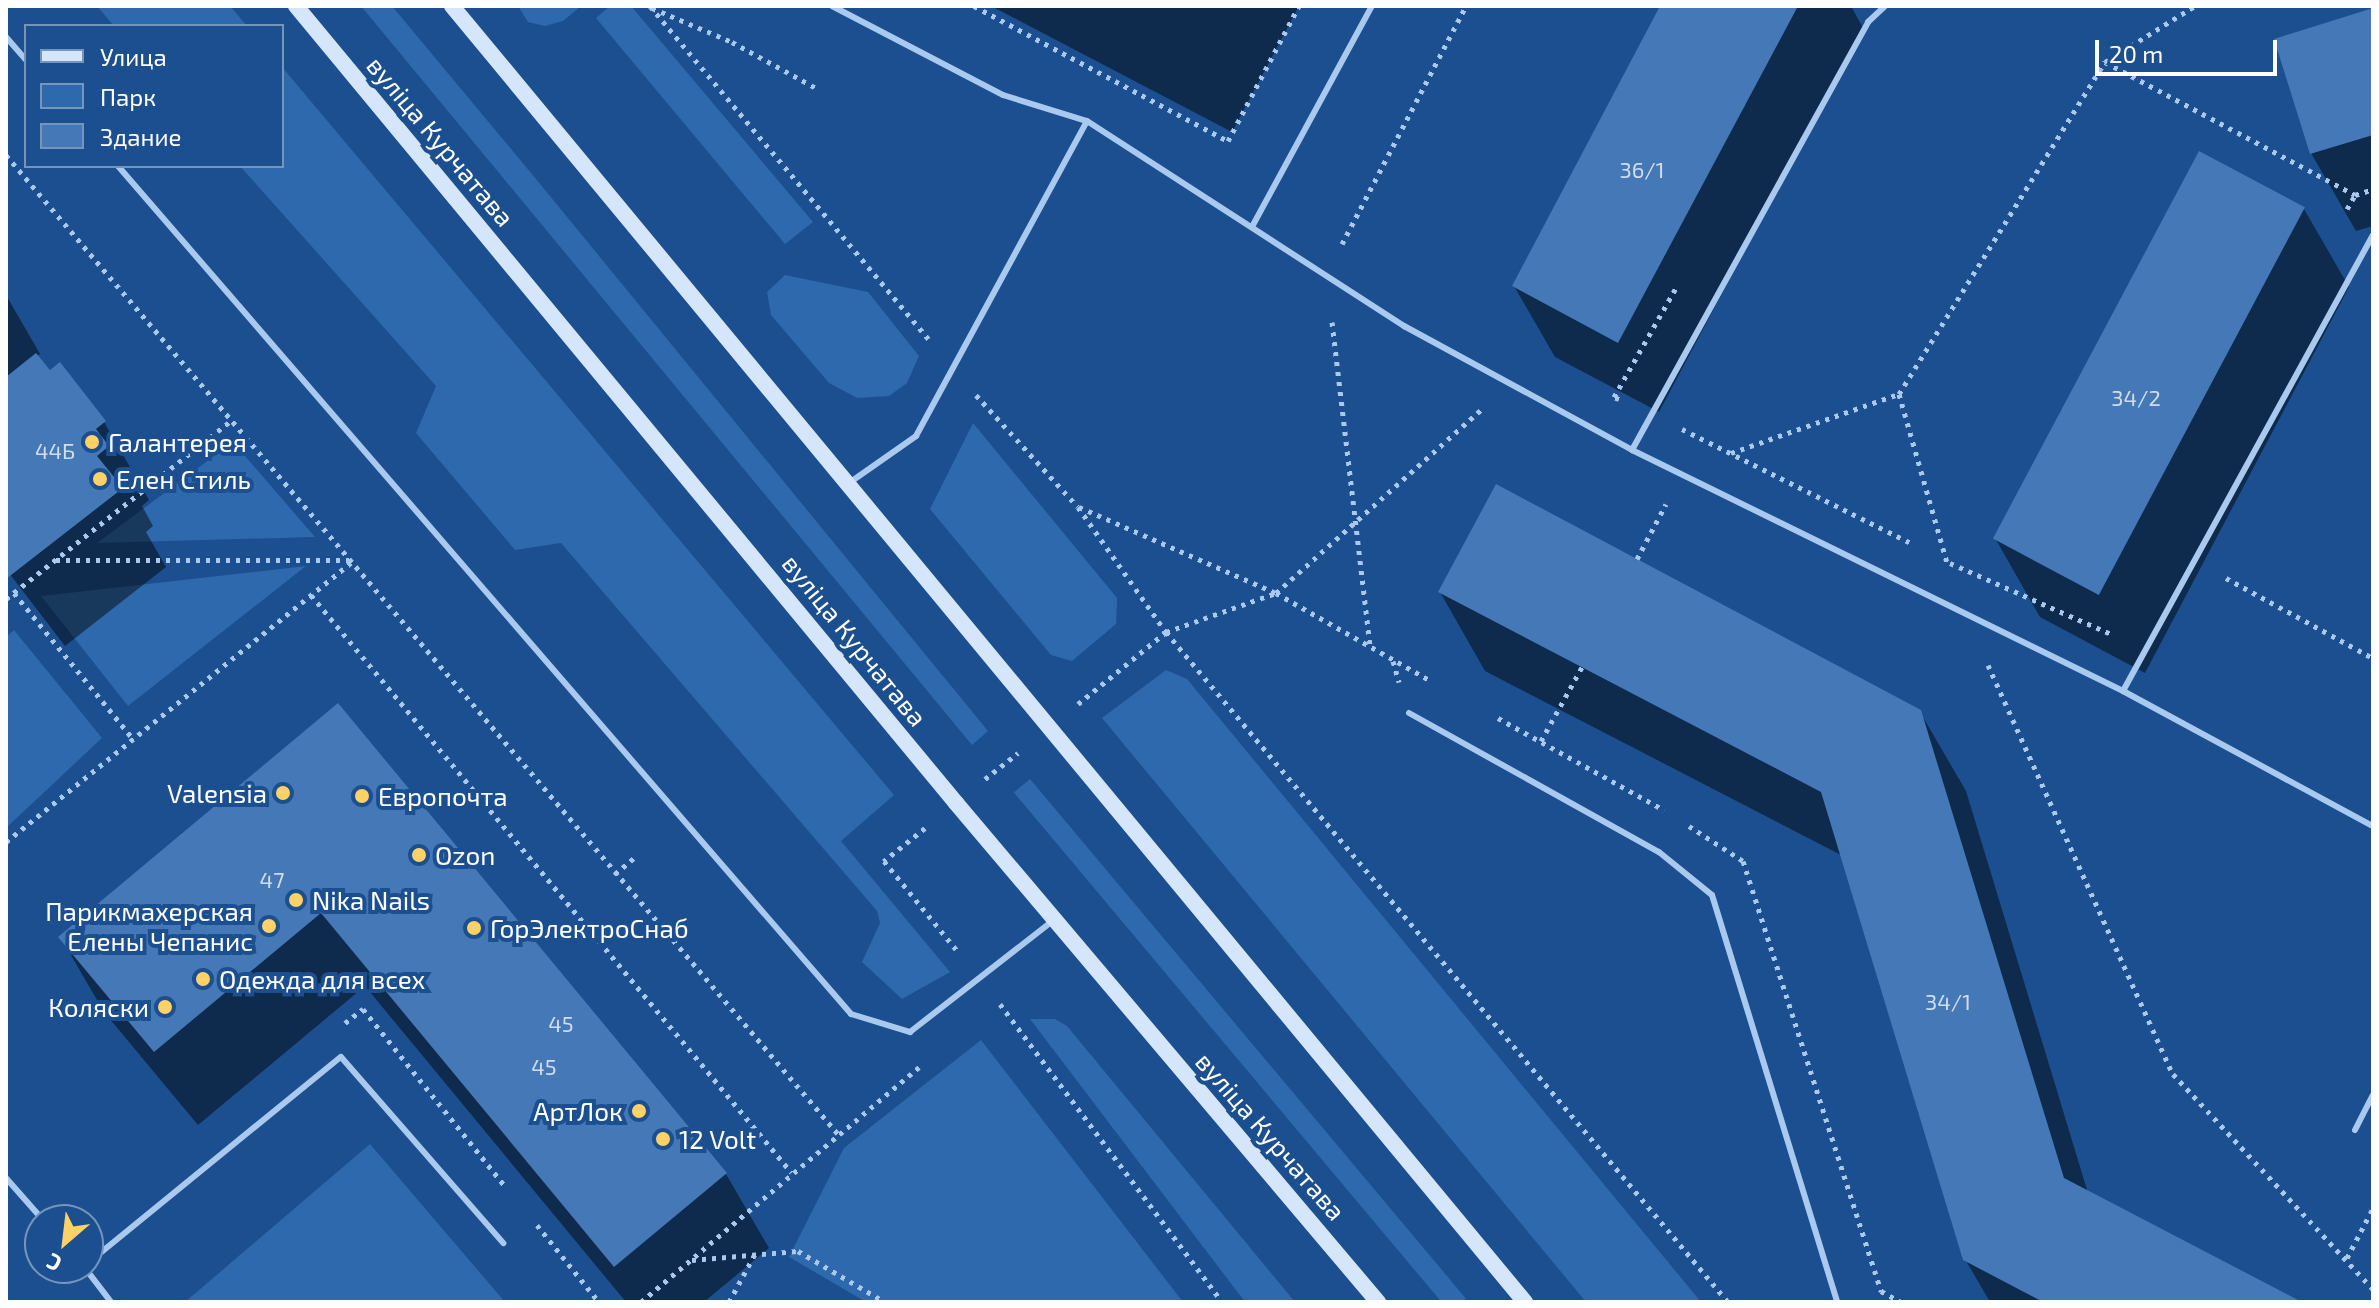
<!DOCTYPE html>
<meta charset="utf-8">
<style>
body{margin:0}
#map{position:relative;width:2379px;height:1308px;overflow:hidden;background:#1b4f8f;font-family:"Exo 2",sans-serif}
div>[style]{position:absolute}
.green>*{inset:0;background:#2e69ad;transform-origin:0 0}
.shadow>*{inset:0;background:#0007}
.building>*{inset:0;background:#4478b7;transform-origin:0 0}
.path>*{height:5px;margin-top:-2.5px;transform-origin:0;background:repeating-linear-gradient(90deg,#a9c9ee 0 4px,transparent 0 10px)}
.lane>*{height:6px;margin:-3px;padding:0 3px;transform-origin:3px;border-radius:3px;background:#a9c9ee}
.secondary>*{height:16px;margin:-8px;padding:0 8px;transform-origin:8px;border-radius:8px;background:#d6e6fa}
.dots>*{width:22px;height:22px;translate:-50% -50%;box-sizing:border-box;border:4px solid #1b4f8f;border-radius:50%}
span{translate:-50% -50%;white-space:nowrap;text-align:center;line-height:1.15;-webkit-text-stroke:8px #1b4f8f;paint-order:stroke}
.number-label{font-size:22px;color:#d0dded}
.number-label span{-webkit-text-stroke-width:0}
.street-label{font-size:26px;color:#fff}
.poi-label{font-size:26px;color:#fff}
.left{translate:0 -50%;text-align:left}
.right{translate:-100% -50%;text-align:right}
.frame{position:absolute;inset:0;border:8px solid #fff;pointer-events:none}
.legend{position:absolute;left:24px;top:24px;width:260px;height:144px;box-sizing:border-box;background:#1b4f8f;border:2px solid #7695bc;margin:0;padding:10px 14px;list-style:none;font-size:24px;color:#fff}
.legend li{display:flex;align-items:center;gap:16px;height:40px}
.legend b{width:40px;border:2px solid #7695bc}
.north{position:absolute;left:24px;top:1204px;width:80px;height:80px;box-sizing:border-box;background:#1b4f8f;border:2px solid #7695bc;border-radius:50%;rotate:208deg;font-size:22px;font-weight:700;line-height:32px;text-align:center;color:#fff}
.north::after{content:'';display:block;margin:auto;width:28px;height:36px;background:#ffd166;clip-path:polygon(50% 0,100% 100%,50% 72%,0 100%)}
.scale{position:absolute;left:2095px;top:40px;width:182px;height:36px;box-sizing:border-box;border:4px solid #fff;border-top:0;padding-left:10px;font-size:24px;line-height:28px;white-space:nowrap;color:#fff;-webkit-text-stroke:6px #1b4f8f;paint-order:stroke}
</style>
<div id="map">
<div class="green">
<div style="clip-path:polygon(97px 6px,230px 6px,247px 26px,114px 26px)"></div>
<div style="clip-path:polygon(361px 6px,392px 6px,536px 179px,988px 731px,972px 745px)"></div>
<div style="clip-path:polygon(518px 6px,581px 6px,563px 21px,545px 26px,528px 22px)"></div>
<div style="clip-path:polygon(610px 6px,631px 6px,813px 222px,785px 244px,596px 18px)"></div>
<div style="clip-path:polygon(282px 67px,894px 795px,841px 841px,950px 972px,902px 999px,862px 962px,880px 923px,877px 911px,561px 543px,515px 550px,416px 433px,436px 386px,240px 166px,282px 166px)"></div>
<div style="clip-path:polygon(785px 275px,868px 292px,919px 356px,907px 383px,889px 396px,857px 398px,829px 383px,771px 315px,767px 292px)"></div>
<div style="clip-path:polygon(973px 423px,1117px 598px,1116px 624px,1072px 661px,1051px 655px,930px 509px)"></div>
<div style="clip-path:polygon(233px 442px,315px 537px,97px 543px)"></div>
<div style="clip-path:polygon(306px 566px,128px 706px,41px 596px)"></div>
<div style="clip-path:polygon(14px 630px,102px 738px,6px 828px,6px 637px)"></div>
<div style="clip-path:polygon(1166px 670px,1187px 679px,1701px 1302px,1586px 1302px,1102px 718px)"></div>
<div style="left:1030px;top:779px;width:678px;height:21px;rotate:50deg"></div>
<div style="clip-path:polygon(1030px 1019px,1055px 1019px,1067px 1026px,1295px 1302px,1245px 1302px)"></div>
<div style="clip-path:polygon(981px 1040px,1183px 1302px,866px 1302px,789px 1257px,844px 1148px)"></div>
<div style="clip-path:polygon(370px 1144px,505px 1302px,185px 1302px)"></div>
</div>
<div class="shadow">
<div style="clip-path:polygon(991px 6px,1299px 6px,1232px 132px)"></div>
<div style="clip-path:polygon(1662px 6px,1851px 6px,1863px 28px,1659px 412px,1555px 357px,1514px 286px)"></div>
<div style="clip-path:polygon(2373px 10px,2373px 226px,2356px 231px,2311px 153px)"></div>
<div style="clip-path:polygon(2199px 153px,2304px 209px,2349px 287px,2145px 673px,2040px 617px,1995px 538px)"></div>
<div style="clip-path:polygon(6px 295px,40px 354px,36px 356px,104px 422px,149px 500px,142px 506px,153px 526px,146px 532px,166px 567px,65px 646px,6px 569px)"></div>
<div style="clip-path:polygon(1440px 592px,1920px 712px,1966px 791px,2088px 1193px,2298px 1302px,1990px 1302px,1965px 1259px,1843px 856px,1485px 671px)"></div>
<div style="clip-path:polygon(338px 706px,726px 1174px,769px 1248px,704px 1302px,626px 1302px,365px 986px,198px 1125px,104px 1012px,61px 938px)"></div>
</div>
<div class="building">
<div style="clip-path:polygon(1660px 6px,1798px 6px,1618px 343px,1512px 286px)"></div>
<div style="clip-path:polygon(2373px 8px,2373px 135px,2310px 154px,2274px 39px)"></div>
<div style="left:2199px;top:151px;width:120px;height:439px;rotate:28deg"></div>
<div style="clip-path:polygon(36px 353px,50px 370px,60px 362px,106px 421px,96px 429px,109px 446px,97px 456px,123px 488px,6px 579px,6px 377px)"></div>
<div style="clip-path:polygon(1496px 484px,1921px 710px,2064px 1178px,2302px 1302px,2043px 1302px,1963px 1260px,1821px 792px,1438px 592px)"></div>
<div style="clip-path:polygon(338px 703px,727px 1173px,614px 1267px,321px 913px,154px 1052px,58px 937px)"></div>
</div>
<div class="path">
<div style="left:650px;top:6px;width:434px;rotate:50.1deg"></div>
<div style="left:974px;top:6px;width:288px;rotate:28deg"></div>
<div style="left:1228px;top:141px;width:153px;rotate:-62.3deg"></div>
<div style="left:652px;top:8px;width:87px;rotate:23deg"></div>
<div style="left:732px;top:42px;width:96px;rotate:28.7deg"></div>
<div style="left:2105px;top:62px;width:283px;rotate:28deg"></div>
<div style="left:6px;top:155px;width:1285px;rotate:49.64deg"></div>
<div style="left:2347px;top:209px;width:16px;rotate:-60deg"></div>
<div style="left:2355px;top:195px;width:19px;rotate:-18deg"></div>
<div style="left:1342px;top:244px;width:268px;rotate:-62.5deg"></div>
<div style="left:1332px;top:322px;width:326px;rotate:83.3deg"></div>
<div style="left:1899px;top:394px;width:179px;rotate:74.1deg"></div>
<div style="left:976px;top:395px;width:151px;rotate:47.7deg"></div>
<div style="left:1078px;top:507px;width:153px;rotate:54.9deg"></div>
<div style="left:1166px;top:632px;width:874px;rotate:50.01deg"></div>
<div style="left:1619px;top:399px;width:5px;rotate:-158deg"></div>
<div style="left:1614px;top:397px;width:125px;rotate:-60.4deg"></div>
<div style="left:1682px;top:429px;width:254px;rotate:26.5deg"></div>
<div style="left:1731px;top:453px;width:178px;rotate:-19.4deg"></div>
<div style="left:1899px;top:394px;width:391px;rotate:-58.2deg"></div>
<div style="left:2105px;top:62px;width:106px;rotate:-31.9deg"></div>
<div style="left:1079px;top:507px;width:215px;rotate:23.6deg"></div>
<div style="left:1276px;top:593px;width:279px;rotate:-41.8deg"></div>
<div style="left:1637px;top:559px;width:62px;rotate:-62.2deg"></div>
<div style="left:56px;top:560px;width:293px"></div>
<div style="left:1950px;top:563px;width:178px;rotate:23.8deg"></div>
<div style="left:2226px;top:578px;width:167px;rotate:28.6deg"></div>
<div style="left:14px;top:593px;width:188px;rotate:50.8deg"></div>
<div style="left:311px;top:595px;width:751px;rotate:50.24deg"></div>
<div style="left:6px;top:599px;width:288px;rotate:-38.4deg"></div>
<div style="left:1393px;top:661px;width:22px;rotate:74deg"></div>
<div style="left:1988px;top:665px;width:449px;rotate:65.7deg"></div>
<div style="left:2173px;top:1074px;width:294px;rotate:47.1deg"></div>
<div style="left:1078px;top:704px;width:114px;rotate:-39.3deg"></div>
<div style="left:1166px;top:632px;width:117px;rotate:-19.5deg"></div>
<div style="left:1276px;top:593px;width:176px;rotate:29.6deg"></div>
<div style="left:1498px;top:718px;width:190px;rotate:29deg"></div>
<div style="left:1541px;top:741px;width:85px;rotate:-61deg"></div>
<div style="left:985px;top:779px;width:42px;rotate:-38.2deg"></div>
<div style="left:1689px;top:826px;width:64px;rotate:32.9deg"></div>
<div style="left:1743px;top:861px;width:452px;rotate:72.2deg"></div>
<div style="left:1881px;top:1291px;width:23px;rotate:29deg"></div>
<div style="left:925px;top:828px;width:53px;rotate:141.2deg"></div>
<div style="left:884px;top:861px;width:119px;rotate:50.8deg"></div>
<div style="left:6px;top:842px;width:445px;rotate:-39deg"></div>
<div style="left:615px;top:874px;width:25px;rotate:-40deg"></div>
<div style="left:1000px;top:1004px;width:372px;rotate:53.3deg"></div>
<div style="left:345px;top:1023px;width:23px;rotate:-38deg"></div>
<div style="left:363px;top:1009px;width:227px;rotate:51.3deg"></div>
<div style="left:537px;top:1225px;width:99px;rotate:51.2deg"></div>
<div style="left:2347px;top:1258px;width:56px;rotate:-62.5deg"></div>
<div style="left:692px;top:1260px;width:106px;rotate:-4.9deg"></div>
<div style="left:798px;top:1251px;width:101px;rotate:30.4deg"></div>
<div style="left:641px;top:1302px;width:364px;rotate:-40.2deg"></div>
<div style="left:729px;top:1302px;width:55px;rotate:-61.6deg"></div>
</div>
<div class="lane">
<div style="left:832px;top:6px;width:193px;rotate:27.5deg"></div>
<div style="left:1003px;top:95px;width:88px;rotate:17.2deg"></div>
<div style="left:6px;top:37px;width:30px;rotate:49deg"></div>
<div style="left:118px;top:166px;width:1121px;rotate:49.16deg"></div>
<div style="left:851px;top:1014px;width:62px;rotate:17deg"></div>
<div style="left:910px;top:1032px;width:182px;rotate:-37.9deg"></div>
<div style="left:1253px;top:225px;width:249px;rotate:-61.5deg"></div>
<div style="left:1632px;top:450px;width:489px;rotate:-61.1deg"></div>
<div style="left:1868px;top:22px;width:23px;rotate:-43deg"></div>
<div style="left:849px;top:483px;width:82px;rotate:-35deg"></div>
<div style="left:916px;top:436px;width:358px;rotate:-61.5deg"></div>
<div style="left:1087px;top:121px;width:378px;rotate:32.9deg"></div>
<div style="left:1404px;top:326px;width:260px;rotate:28.5deg"></div>
<div style="left:1632px;top:450px;width:547px;rotate:26.14deg"></div>
<div style="left:2123px;top:691px;width:284px;rotate:28.4deg"></div>
<div style="left:2123px;top:691px;width:520px;rotate:-61.27deg"></div>
<div style="left:1409px;top:713px;width:286px;rotate:29.1deg"></div>
<div style="left:1659px;top:852px;width:68px;rotate:39.1deg"></div>
<div style="left:1712px;top:895px;width:426px;rotate:72.9deg"></div>
<div style="left:2355px;top:1130px;width:39px;rotate:-63deg"></div>
<div style="left:6px;top:1178px;width:56px;rotate:48.6deg"></div>
<div style="left:88px;top:1263px;width:326px;rotate:-39.2deg"></div>
<div style="left:341px;top:1057px;width:247px;rotate:48.9deg"></div>
<div style="left:85px;top:1268px;width:43px;rotate:52.6deg"></div>
</div>
<div class="secondary">
<div style="left:296px;top:6px;width:1035px;rotate:50.37deg"></div>
<div style="left:956px;top:803px;width:654px;rotate:49.78deg"></div>
<div style="left:452px;top:6px;width:1683px;rotate:50.38deg"></div>
</div>
<div class="dots">
<div style="left:92px;top:442px;background:#ffd166"></div>
<div style="left:100px;top:479px;background:#ffd166"></div>
<div style="left:283px;top:793px;background:#ffd166"></div>
<div style="left:362px;top:796px;background:#ffd166"></div>
<div style="left:419px;top:855px;background:#ffd166"></div>
<div style="left:296px;top:900px;background:#ffd166"></div>
<div style="left:269px;top:926px;background:#ffd166"></div>
<div style="left:474px;top:928px;background:#ffd166"></div>
<div style="left:203px;top:979px;background:#ffd166"></div>
<div style="left:165px;top:1007px;background:#ffd166"></div>
<div style="left:639px;top:1111px;background:#ffd166"></div>
<div style="left:663px;top:1139px;background:#ffd166"></div>
</div>
<div class="number-label">
<span style="left:1642px;top:170px">36/1</span>
<span style="left:2136px;top:398px">34/2</span>
<span style="left:55px;top:451px">44Б</span>
<span style="left:272px;top:880px">47</span>
<span style="left:1948px;top:1002px">34/1</span>
<span style="left:561px;top:1024px">45</span>
<span style="left:544px;top:1067px">45</span>
</div>
<div class="street-label">
<span style="left:441px;top:141px;rotate:50deg">вуліца Курчатава</span>
<span style="left:855px;top:640px;rotate:51deg">вуліца Курчатава</span>
<span style="left:1271px;top:1136px;rotate:49deg">вуліца Курчатава</span>
</div>
<div class="poi-label">
<span class="left" style="left:108px;top:442px">Галантерея</span>
<span class="left" style="left:116px;top:479px">Елен Стиль</span>
<span class="right" style="left:267px;top:793px">Valensia</span>
<span class="left" style="left:378px;top:796px">Европочта</span>
<span class="left" style="left:435px;top:855px">Ozon</span>
<span class="left" style="left:312px;top:900px">Nika Nails</span>
<span class="right" style="left:253px;top:926px">Парикмахерская<br>Елены Чепанис</span>
<span class="left" style="left:490px;top:928px">ГорЭлектроСнаб</span>
<span class="left" style="left:219px;top:979px">Одежда для всех</span>
<span class="right" style="left:149px;top:1007px">Коляски</span>
<span class="right" style="left:623px;top:1111px">АртЛок</span>
<span class="left" style="left:679px;top:1139px">12 Volt</span>
</div>
<div class="frame"></div>
<ul class="legend">
<li><b style="height:10px;background:#d6e6fa"></b>Улица</li>
<li><b style="height:22px;background:#2e69ad"></b>Парк</li>
<li><b style="height:22px;background:#4478b7"></b>Здание</li>
</ul>
<div class="north">С</div>
<div class="scale">20 m</div>
</div>
